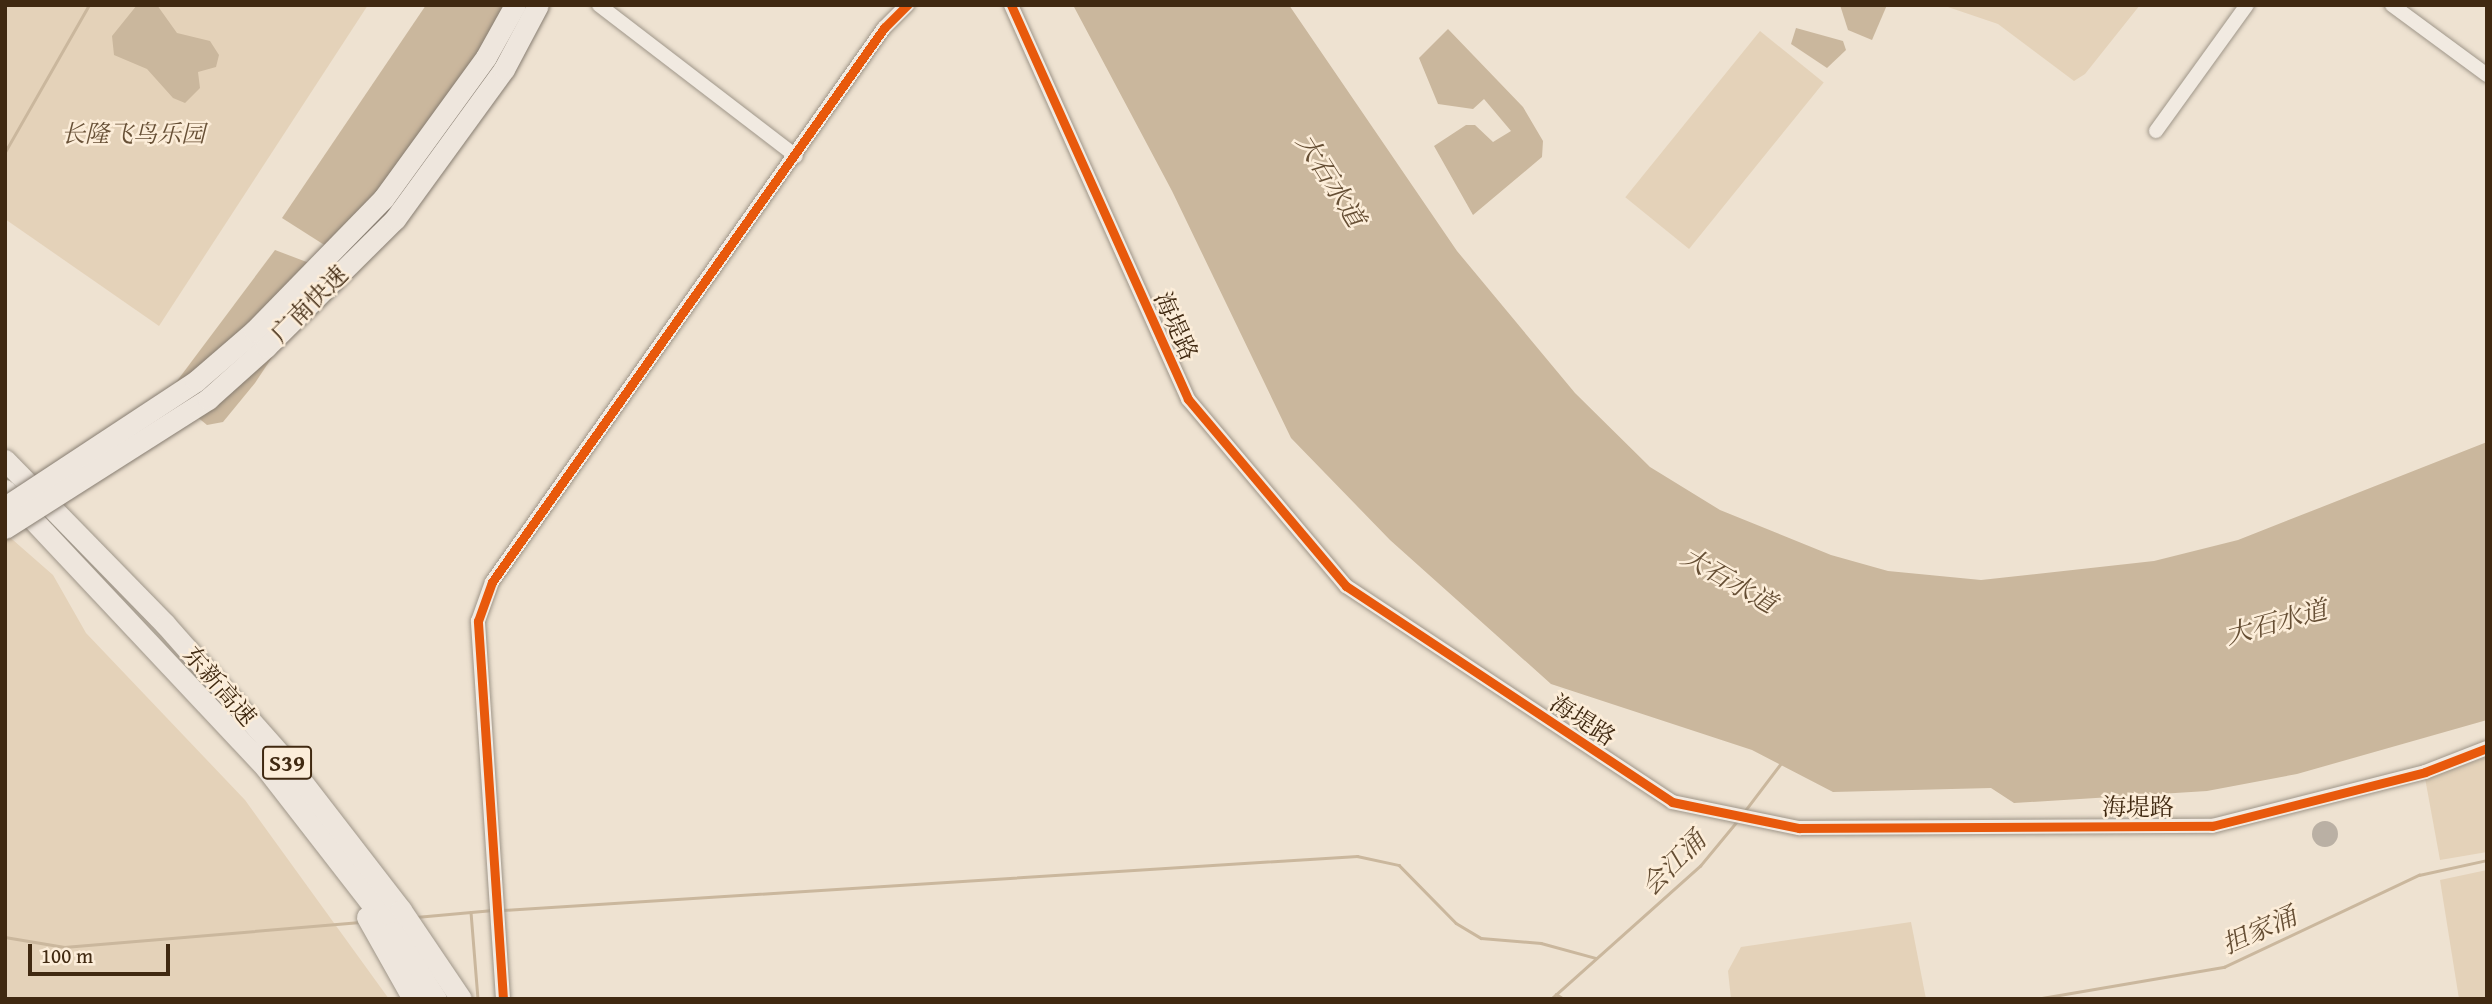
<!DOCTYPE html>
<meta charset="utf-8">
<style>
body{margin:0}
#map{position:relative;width:2492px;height:1004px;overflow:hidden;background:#eee2d1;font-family:"Gentium Book Plus","Noto Serif SC",serif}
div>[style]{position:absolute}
.green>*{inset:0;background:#e4d2b9;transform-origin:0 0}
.water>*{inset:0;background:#cab79d}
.stream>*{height:2.5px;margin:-1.25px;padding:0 1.25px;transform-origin:1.25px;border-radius:1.25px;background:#cab79d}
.building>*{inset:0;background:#bab0a4}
.round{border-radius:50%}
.roads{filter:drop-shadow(0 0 2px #9f9689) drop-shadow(0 0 2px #9f9689)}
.minor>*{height:14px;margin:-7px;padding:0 7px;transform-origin:7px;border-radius:7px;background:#f1eae1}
.highway>*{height:21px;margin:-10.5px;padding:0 10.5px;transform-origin:10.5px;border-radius:10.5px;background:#eee6dd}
.bridges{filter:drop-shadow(0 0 2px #867c70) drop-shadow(0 0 2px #867c70)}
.highway-bridge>*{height:21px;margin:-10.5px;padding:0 10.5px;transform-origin:10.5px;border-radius:10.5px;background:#eee6dd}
.cycleway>*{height:9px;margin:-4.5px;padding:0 4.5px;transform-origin:4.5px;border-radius:4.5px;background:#e8590c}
span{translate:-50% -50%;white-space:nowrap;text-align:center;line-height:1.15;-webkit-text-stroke:5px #fcedd9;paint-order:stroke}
.shield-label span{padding:2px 5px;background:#fcedd9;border:2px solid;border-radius:5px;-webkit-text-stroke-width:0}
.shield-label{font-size:23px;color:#402911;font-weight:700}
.park-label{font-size:24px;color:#675036;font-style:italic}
.street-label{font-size:24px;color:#402911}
.water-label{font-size:26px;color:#654e34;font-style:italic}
.frame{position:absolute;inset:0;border:7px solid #402911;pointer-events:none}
.scale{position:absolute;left:28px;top:944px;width:142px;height:32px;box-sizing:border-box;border:4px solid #402911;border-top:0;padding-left:9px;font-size:21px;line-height:24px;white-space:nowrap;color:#402911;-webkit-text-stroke:5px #fcedd9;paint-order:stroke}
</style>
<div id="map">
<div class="green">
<div style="clip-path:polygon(5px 5px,368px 5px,159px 326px,5px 219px)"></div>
<div style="clip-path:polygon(1942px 5px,2140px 5px,2085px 74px,2074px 81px,1998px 24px)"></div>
<div style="left:1760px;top:31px;width:82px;height:214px;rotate:39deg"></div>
<div style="clip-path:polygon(5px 533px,53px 575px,86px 633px,245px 800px,389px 999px,5px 999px)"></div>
<div style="clip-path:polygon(2487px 757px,2487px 852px,2440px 860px,2425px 778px)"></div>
<div style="clip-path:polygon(2487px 870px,2487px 999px,2459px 999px,2440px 880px)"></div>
<div style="clip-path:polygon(1911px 922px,1926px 999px,1731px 999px,1728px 971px,1741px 947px)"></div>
</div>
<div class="water">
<div style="clip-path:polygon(137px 5px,157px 5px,177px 33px,210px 41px,219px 55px,216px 67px,198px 72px,200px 88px,185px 103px,173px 98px,147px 69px,114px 55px,112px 36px)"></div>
<div style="clip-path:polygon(426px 5px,516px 5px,382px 223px,348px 260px,282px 218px)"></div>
<div style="clip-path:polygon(1073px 5px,1289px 5px,1457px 251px,1575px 393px,1650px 467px,1720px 510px,1831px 555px,1888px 571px,1981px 580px,2154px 561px,2238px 540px,2487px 442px,2487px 720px,2297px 774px,2207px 791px,2014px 803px,1991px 788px,1833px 792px,1752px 750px,1551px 684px,1390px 540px,1291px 438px,1172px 191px)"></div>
<div style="clip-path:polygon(1840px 5px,1887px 5px,1872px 40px,1848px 30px)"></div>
<div style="clip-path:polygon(1796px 28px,1843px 41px,1846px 50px,1827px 68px,1791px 44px)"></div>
<div style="clip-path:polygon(1448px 29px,1523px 107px,1543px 141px,1542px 157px,1473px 215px,1434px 146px,1466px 125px,1475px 125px,1493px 142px,1511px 131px,1484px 99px,1473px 109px,1438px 104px,1419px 58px)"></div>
<div style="clip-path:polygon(275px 250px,312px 264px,326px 276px,255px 383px,223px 422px,207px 425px,168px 393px)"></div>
</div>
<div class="stream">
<div style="left:5px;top:152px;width:169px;rotate:-60.3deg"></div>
<div style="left:1744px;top:812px;width:63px;rotate:-52.8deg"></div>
<div style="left:503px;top:910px;width:856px;rotate:-3.62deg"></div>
<div style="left:1357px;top:856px;width:43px;rotate:12.1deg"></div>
<div style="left:1399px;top:865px;width:81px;rotate:45.5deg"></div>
<div style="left:1456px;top:923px;width:29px;rotate:31deg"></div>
<div style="left:1481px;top:938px;width:60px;rotate:4.8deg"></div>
<div style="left:1541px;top:943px;width:57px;rotate:15.3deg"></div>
<div style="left:471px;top:912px;width:87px;rotate:85.4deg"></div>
<div style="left:416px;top:917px;width:77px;rotate:-5.2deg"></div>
<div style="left:5px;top:937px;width:60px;rotate:9.6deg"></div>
<div style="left:64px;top:947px;width:297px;rotate:-4.8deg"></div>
<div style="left:1556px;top:994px;width:9px;rotate:32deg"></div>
<div style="left:1551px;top:999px;width:200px;rotate:-41.8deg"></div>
<div style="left:1700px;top:866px;width:60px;rotate:-50.4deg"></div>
<div style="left:2036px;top:999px;width:191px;rotate:-9.7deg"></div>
<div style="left:2224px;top:967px;width:216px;rotate:-25.3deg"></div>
<div style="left:2419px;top:875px;width:70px;rotate:-12.4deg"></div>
</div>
<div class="building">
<div class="round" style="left:2312px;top:821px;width:26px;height:26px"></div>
</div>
<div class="roads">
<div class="minor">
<div style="left:599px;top:5px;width:248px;rotate:37.5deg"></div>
<div style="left:1011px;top:5px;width:432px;rotate:65.8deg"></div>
<div style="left:1188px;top:399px;width:245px;rotate:49.8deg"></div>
<div style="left:1346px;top:586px;width:391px;rotate:33.5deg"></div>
<div style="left:1672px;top:802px;width:130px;rotate:11.6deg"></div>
<div style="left:1799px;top:828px;width:413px;rotate:-0.3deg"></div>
<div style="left:2212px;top:826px;width:220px;rotate:-14.2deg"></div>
<div style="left:2425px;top:772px;width:66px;rotate:-21.2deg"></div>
<div style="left:2392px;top:5px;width:118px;rotate:36.4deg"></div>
<div style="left:2156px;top:131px;width:155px;rotate:-54.2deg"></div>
<div style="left:503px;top:999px;width:379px;rotate:-93.8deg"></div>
<div style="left:478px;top:621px;width:41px;rotate:-70.3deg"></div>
<div style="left:492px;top:582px;width:679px;rotate:-54.72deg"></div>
<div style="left:884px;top:28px;width:33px;rotate:-45deg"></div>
</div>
<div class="highway">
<div style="left:5px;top:460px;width:229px;rotate:45.7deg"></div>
<div style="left:165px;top:624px;width:183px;rotate:48.5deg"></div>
<div style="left:286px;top:761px;width:188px;rotate:52.3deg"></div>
<div style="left:401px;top:910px;width:107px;rotate:56deg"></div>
<div style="left:5px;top:490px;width:381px;rotate:46.8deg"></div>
<div style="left:266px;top:768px;width:207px;rotate:52.2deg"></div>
<div style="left:393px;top:932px;width:80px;rotate:57.3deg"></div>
<div style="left:367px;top:917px;width:94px;rotate:60.7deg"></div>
</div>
</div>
<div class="bridges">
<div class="highway-bridge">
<div style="left:5px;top:507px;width:229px;rotate:-33.4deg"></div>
<div style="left:196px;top:381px;width:77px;rotate:-40.8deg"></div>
<div style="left:254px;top:331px;width:185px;rotate:-45.7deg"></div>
<div style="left:383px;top:199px;width:175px;rotate:-54deg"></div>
<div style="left:486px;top:57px;width:60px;rotate:-60.9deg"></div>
<div style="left:5px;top:528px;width:241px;rotate:-32.4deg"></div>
<div style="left:208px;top:399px;width:78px;rotate:-41.9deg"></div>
<div style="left:266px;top:347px;width:182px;rotate:-44.8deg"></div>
<div style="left:395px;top:219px;width:185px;rotate:-54deg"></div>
<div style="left:504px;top:69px;width:72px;rotate:-62deg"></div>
</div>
</div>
<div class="cycleway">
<div style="left:1011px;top:5px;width:432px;rotate:65.8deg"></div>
<div style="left:1188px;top:399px;width:245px;rotate:49.8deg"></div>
<div style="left:1346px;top:586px;width:391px;rotate:33.5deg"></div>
<div style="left:1672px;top:802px;width:130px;rotate:11.6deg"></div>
<div style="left:1799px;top:828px;width:413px;rotate:-0.3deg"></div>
<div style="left:2212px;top:826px;width:220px;rotate:-14.2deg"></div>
<div style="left:2425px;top:772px;width:66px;rotate:-21.2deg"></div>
<div style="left:503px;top:999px;width:379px;rotate:-93.8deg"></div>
<div style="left:478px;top:621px;width:41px;rotate:-70.3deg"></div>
<div style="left:492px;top:582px;width:679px;rotate:-54.72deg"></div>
<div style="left:884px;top:28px;width:33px;rotate:-45deg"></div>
</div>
<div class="shield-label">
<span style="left:287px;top:763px">S39</span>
</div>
<div class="park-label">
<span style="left:133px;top:134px">长隆飞鸟乐园</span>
</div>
<div class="street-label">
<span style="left:309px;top:304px;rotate:-45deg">广南快速</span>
<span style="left:1176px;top:326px;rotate:66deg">海堤路</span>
<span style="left:220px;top:686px;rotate:49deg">东新高速</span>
<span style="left:1583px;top:720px;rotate:33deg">海堤路</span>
<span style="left:2138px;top:807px">海堤路</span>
</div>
<div class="water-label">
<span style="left:1331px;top:180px;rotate:58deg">大石水道</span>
<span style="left:1729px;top:580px;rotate:30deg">大石水道</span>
<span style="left:2276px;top:622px;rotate:-15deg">大石水道</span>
<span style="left:1673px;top:863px;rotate:-45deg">会江涌</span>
<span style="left:2259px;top:930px;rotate:-24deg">担家涌</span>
</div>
<div class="frame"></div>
<div class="scale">100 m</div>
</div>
